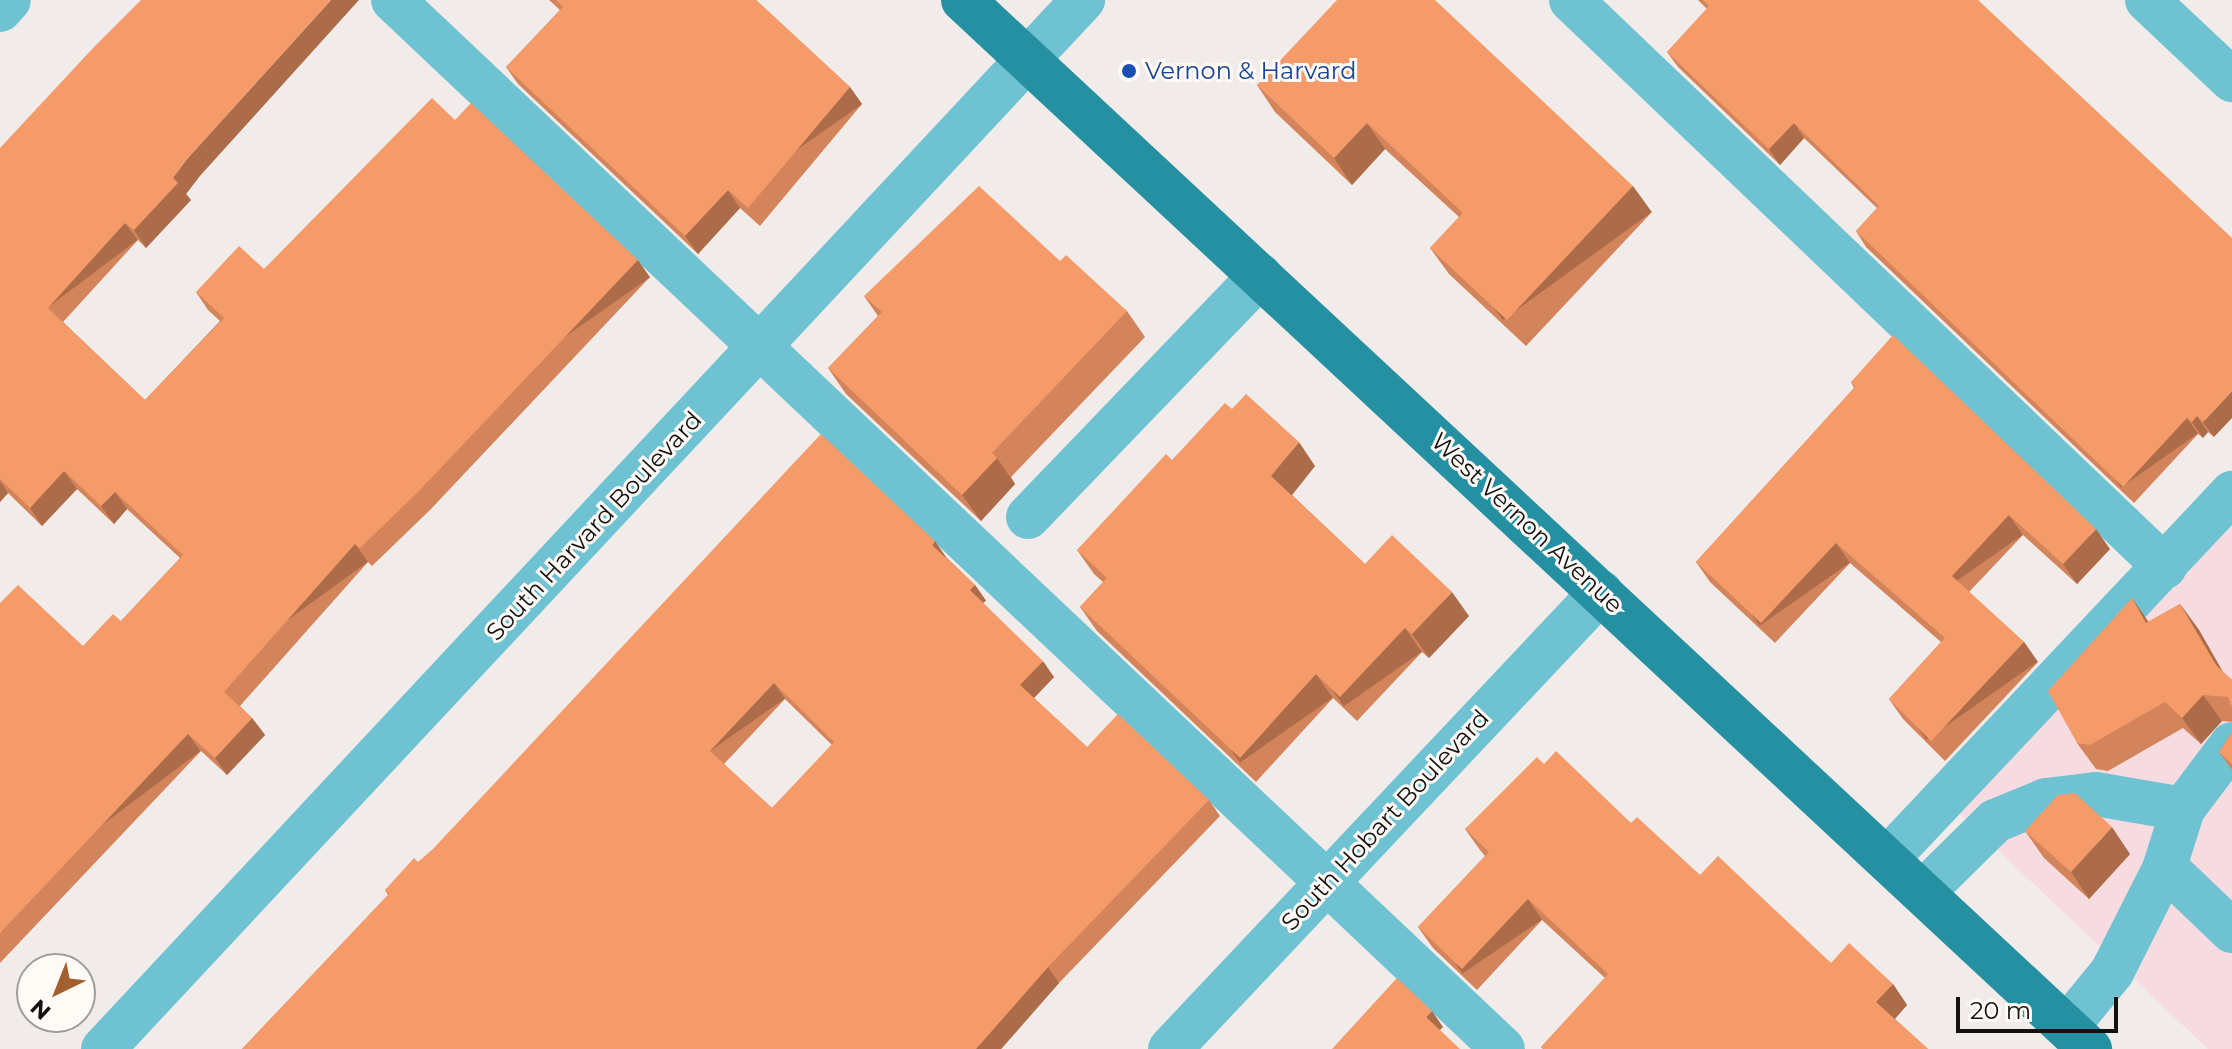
<!DOCTYPE html>
<style>
body{margin:0}
#map{position:relative;width:2232px;height:1049px;overflow:hidden;background:#f1ece9;font-family:Montserrat,sans-serif}
div>[style]{position:absolute}
.commercial>*{inset:0;background:#f6dce1}
.minor>*{height:44px;margin:-22px;padding:0 22px;transform-origin:22px;border-radius:22px;background:#6ec2d1}
.major>*{height:44px;margin:-22px;padding:0 22px;transform-origin:22px;border-radius:22px;background:#2590a2}
.wall>*{inset:0;background:#d3845a}
.shaded-wall>*{inset:0;background:#ac6c4a;transform-origin:0 0}
.building>*{inset:0;background:#f59a69}
.dots>*{width:22px;height:22px;translate:-50% -50%;box-sizing:border-box;border:4px solid #fffaf6;border-radius:50%}
span{translate:-50% -50%;white-space:nowrap;text-align:center;line-height:1.15;-webkit-text-stroke:6px #fffaf6;paint-order:stroke}
.transit-label{font-size:24px;color:#164399}
.left{translate:0 -50%;text-align:left}
.street-label{font-size:24px;color:#131211}
.north{position:absolute;left:16px;top:953px;width:80px;height:80px;box-sizing:border-box;background:#fffaf6;border:2px solid #a19d9a;border-radius:50%;rotate:223deg;font-size:22px;font-weight:700;line-height:32px;text-align:center;color:#131211}
.north::after{content:'';display:block;margin:auto;width:28px;height:36px;background:#a2602e;clip-path:polygon(50% 0,100% 100%,50% 72%,0 100%)}
.scale{position:absolute;left:1956px;top:997px;width:162px;height:36px;box-sizing:border-box;border:4px solid #131211;border-top:0;padding-left:10px;font-size:24px;line-height:28px;white-space:nowrap;color:#131211;-webkit-text-stroke:6px #fffaf6;paint-order:stroke}
</style>
<div id="map">
<div class="commercial">
<div style="clip-path:polygon(2232px 519px,2232px 1049px,2208px 1049px,1951px 806px)"></div>
</div>
<div class="minor">
<div style="left:393px;top:0;width:1527px;rotate:43.38deg"></div>
<div style="left:1571px;top:0;width:821px;rotate:43.67deg"></div>
<div style="left:2147px;top:0;width:117px;rotate:43.3deg"></div>
<div style="left:0;top:10px;width:13px;rotate:-48deg"></div>
<div style="left:1028px;top:517px;width:335px;rotate:-46.1deg"></div>
<div style="left:1888px;top:858px;width:502px;rotate:-46.7deg"></div>
<div style="left:2165px;top:867px;width:93px;rotate:43.7deg"></div>
<div style="left:1923px;top:892px;width:101px;rotate:-44.6deg"></div>
<div style="left:1995px;top:821px;width:55px;rotate:-22.4deg"></div>
<div style="left:2046px;top:800px;width:50px;rotate:-6.8deg"></div>
<div style="left:2096px;top:794px;width:88px;rotate:9.8deg"></div>
<div style="left:2067px;top:1027px;width:71px;rotate:-50.7deg"></div>
<div style="left:2112px;top:972px;width:115px;rotate:-63.2deg"></div>
<div style="left:2164px;top:869px;width:63px;rotate:-72.4deg"></div>
<div style="left:2183px;top:809px;width:81px;rotate:-53deg"></div>
<div style="left:103px;top:1049px;width:1436px;rotate:-46.95deg"></div>
<div style="left:1170px;top:1049px;width:628px;rotate:-46.68deg"></div>
</div>
<div class="major">
<div style="left:963px;top:0;width:1540px;rotate:42.95deg"></div>
</div>
<div class="wall">
<div style="clip-path:polygon(549px 0,756px 0,850px 87px,862px 104px,760px 226px,740px 208px,698px 254px,518px 84px,506px 67px,560px 10px)"></div>
<div style="clip-path:polygon(1698px 0,1978px 0,2214px 437px,2208px 432px,2203px 438px,2198px 434px,2134px 503px,1866px 247px,1856px 231px,1877px 208px,1804px 138px,1780px 165px,1678px 67px,1667px 52px,1707px 9px)"></div>
<div style="clip-path:polygon(1257px 85px,1652px 212px,1526px 346px,1449px 274px,1430px 248px,1459px 217px,1385px 149px,1352px 185px,1275px 112px)"></div>
<div style="clip-path:polygon(455px 120px,650px 277px,430px 510px,372px 566px,368px 562px,240px 706px,252px 718px,265px 735px,227px 775px,201px 751px,0 963px,0 603px,83px 646px,121px 621px,180px 558px,127px 509px,114px 524px,77px 489px,42px 526px,8px 493px,0 502px,0 148px,199px 177px,186px 194px,191px 200px,146px 248px,138px 240px,63px 322px,145px 400px,220px 321px,208px 310px,196px 292px,264px 269px)"></div>
<div style="clip-path:polygon(1060px 261px,1127px 311px,1145px 337px,1011px 477px,1015px 484px,981px 521px,846px 394px,828px 368px,878px 316px,864px 296px)"></div>
<div style="clip-path:polygon(1851px 382px,2110px 549px,2077px 584px,2023px 535px,1969px 592px,2024px 642px,2038px 662px,1945px 761px,1903px 719px,1889px 699px,1941px 642px,1850px 563px,1775px 643px,1710px 582px,1696px 562px,1854px 388px)"></div>
<div style="clip-path:polygon(1232px 409px,1315px 466px,1292px 495px,1365px 564px,1469px 616px,1429px 658px,1422px 652px,1357px 721px,1333px 698px,1256px 782px,1097px 631px,1080px 607px,1103px 582px,1094px 574px,1077px 550px,1172px 460px)"></div>
<div style="clip-path:polygon(evenodd,946px 557px,975px 585px,986px 601px,983px 603px,1054px 677px,1034px 698px,1087px 747px,1209px 800px,1220px 816px,1059px 983px,1001px 1049px,242px 1049px,388px 895px,385px 890px,418px 862px,946px 557px,785px 699px,832px 745px,772px 808px,724px 764px,785px 699px)"></div>
<div style="clip-path:polygon(2132px 598px,2148px 622px,2180px 604px,2199px 630px,2223px 672px,2232px 680px,2232px 722px,2222px 721px,2201px 744px,2183px 728px,2108px 771px,2096px 769px,2077px 743px)"></div>
<div style="clip-path:polygon(2232px 732px,2232px 770px,2219px 752px)"></div>
<div style="clip-path:polygon(1544px 764px,1631px 823px,1700px 875px,1831px 963px,1893px 984px,1907px 1005px,1895px 1019px,1928px 1049px,1543px 1049px,1541px 1047px,1605px 978px,1542px 920px,1477px 990px,1433px 948px,1418px 927px,1485px 856px,1480px 850px,1465px 829px)"></div>
<div style="clip-path:polygon(2025px 831px,2130px 854px,2089px 899px,2044px 858px)"></div>
</div>
<div class="shaded-wall">
<div style="clip-path:polygon(331px 0,359px 0,199px 177px,186px 194px,191px 200px,146px 248px,134px 230px,187px 159px)"></div>
<div style="left:850px;top:87px;width:21px;height:158px;rotate:55deg"></div>
<div style="clip-path:polygon(1367px 123px,1385px 149px,1352px 185px,1334px 158px)"></div>
<div style="clip-path:polygon(1794px 123px,1804px 138px,1780px 165px,1769px 149px)"></div>
<div style="left:1633px;top:186px;width:32px;height:184px;rotate:54deg"></div>
<div style="clip-path:polygon(728px 190px,740px 208px,698px 254px,685px 236px)"></div>
<div style="left:125px;top:223px;width:21px;height:115px;rotate:53deg"></div>
<div style="left:638px;top:260px;width:21px;height:321px;rotate:55deg"></div>
<div style="clip-path:polygon(2232px 391px,2232px 418px,2214px 437px,2203px 422px)"></div>
<div style="clip-path:polygon(2197px 416px,2208px 432px,2203px 438px,2192px 422px)"></div>
<div style="left:2187px;top:418px;width:19px;height:94px;rotate:55deg"></div>
<div style="clip-path:polygon(1299px 442px,1315px 466px,1288px 500px,1271px 476px)"></div>
<div style="clip-path:polygon(997px 458px,1015px 484px,981px 521px,962px 495px)"></div>
<div style="clip-path:polygon(64px 471px,77px 489px,42px 526px,30px 508px)"></div>
<div style="clip-path:polygon(0 481px,8px 493px,0 502px)"></div>
<div style="clip-path:polygon(115px 492px,127px 509px,114px 524px,101px 506px)"></div>
<div style="left:2009px;top:515px;width:24px;height:83px;rotate:55deg"></div>
<div style="clip-path:polygon(2096px 529px,2110px 549px,2077px 584px,2063px 564px)"></div>
<div style="clip-path:polygon(935px 541px,946px 557px,943px 561px,932px 545px)"></div>
<div style="left:1836px;top:543px;width:24px;height:110px;rotate:55deg"></div>
<div style="left:355px;top:544px;width:22px;height:198px;rotate:54deg"></div>
<div style="left:975px;top:585px;width:19px;height:7px;rotate:55deg"></div>
<div style="clip-path:polygon(1452px 592px,1469px 616px,1429px 658px,1412px 634px)"></div>
<div style="clip-path:polygon(2132px 598px,2150px 624px,2146px 623px)"></div>
<div style="clip-path:polygon(2180px 604px,2199px 630px,2232px 688px,2216px 665px)"></div>
<div style="left:1405px;top:628px;width:29px;height:95px;rotate:55deg"></div>
<div style="left:2024px;top:642px;width:24px;height:136px;rotate:55deg"></div>
<div style="clip-path:polygon(1043px 661px,1054px 677px,1031px 701px,1020px 685px)"></div>
<div style="left:1316px;top:674px;width:29px;height:113px;rotate:55deg"></div>
<div style="left:774px;top:683px;width:19px;height:93px;rotate:55deg"></div>
<div style="clip-path:polygon(2203px 695px,2222px 721px,2201px 744px,2182px 718px)"></div>
<div style="clip-path:polygon(252px 718px,265px 735px,227px 775px,215px 758px)"></div>
<div style="left:188px;top:734px;width:21px;height:274px;rotate:53deg"></div>
<div style="clip-path:polygon(2112px 827px,2130px 854px,2089px 899px,2071px 872px)"></div>
<div style="left:1528px;top:899px;width:25px;height:96px;rotate:56deg"></div>
<div style="clip-path:polygon(1048px 967px,1059px 983px,1001px 1049px,976px 1049px)"></div>
<div style="clip-path:polygon(1893px 984px,1907px 1005px,1891px 1023px,1876px 1002px)"></div>
<div style="clip-path:polygon(1432px 1011px,1443px 1027px,1437px 1033px,1426px 1017px)"></div>
</div>
<div class="building">
<div style="clip-path:polygon(141px 0,331px 0,187px 159px,173px 178px,178px 183px,134px 230px,125px 223px,48px 308px,145px 400px,224px 318px,196px 292px,239px 246px,264px 269px,432px 98px,455px 120px,471px 103px,638px 260px,417px 493px,360px 548px,355px 544px,224px 692px,252px 718px,215px 758px,188px 734px,0 933px,0 603px,18px 585px,83px 646px,113px 614px,121px 621px,183px 555px,115px 492px,101px 506px,64px 471px,30px 508px,0 479px,0 148px,94px 47px)"></div>
<div style="clip-path:polygon(556px 0,756px 0,850px 87px,748px 208px,728px 190px,685px 236px,506px 67px,563px 7px)"></div>
<div style="clip-path:polygon(1337px 0,1435px 0,1633px 186px,1507px 320px,1430px 248px,1463px 213px,1367px 123px,1334px 158px,1257px 85px)"></div>
<div style="clip-path:polygon(1703px 0,1978px 0,2232px 238px,2232px 391px,2203px 422px,2197px 416px,2192px 422px,2187px 418px,2123px 487px,1856px 231px,1879px 206px,1794px 123px,1769px 149px,1667px 52px,1709px 6px)"></div>
<div style="clip-path:polygon(979px 186px,1060px 261px,1066px 255px,1127px 311px,992px 453px,997px 458px,962px 495px,828px 368px,882px 312px,864px 296px)"></div>
<div style="clip-path:polygon(1893px 335px,2096px 529px,2063px 564px,2009px 515px,1952px 576px,2024px 642px,1931px 741px,1889px 699px,1945px 638px,1836px 543px,1761px 623px,1696px 562px,1855px 387px,1851px 382px)"></div>
<div style="clip-path:polygon(1246px 394px,1299px 442px,1271px 476px,1365px 564px,1392px 535px,1452px 592px,1412px 634px,1405px 628px,1340px 697px,1316px 674px,1240px 758px,1080px 607px,1107px 578px,1077px 550px,1166px 454px,1172px 460px,1225px 403px,1232px 409px)"></div>
<div style="clip-path:polygon(evenodd,821px 434px,935px 541px,932px 545px,975px 585px,970px 590px,1043px 661px,1020px 685px,1087px 747px,1118px 714px,1209px 800px,1048px 967px,976px 1049px,242px 1049px,389px 894px,385px 890px,414px 858px,418px 862px,433px 849px,821px 434px,774px 683px,834px 742px,772px 808px,710px 751px,774px 683px)"></div>
<div style="clip-path:polygon(2132px 598px,2146px 623px,2180px 604px,2216px 665px,2232px 680px,2232px 707px,2228px 697px,2203px 695px,2182px 718px,2165px 702px,2090px 745px,2077px 743px,2048px 691px)"></div>
<div style="clip-path:polygon(2232px 732px,2232px 764px,2219px 752px)"></div>
<div style="clip-path:polygon(1556px 751px,1631px 823px,1637px 817px,1700px 875px,1718px 856px,1831px 963px,1849px 943px,1893px 984px,1876px 1002px,1928px 1049px,1544px 1049px,1541px 1047px,1608px 974px,1528px 899px,1462px 969px,1418px 927px,1489px 852px,1465px 829px,1537px 757px,1544px 764px)"></div>
<div style="clip-path:polygon(2075px 793px,2112px 827px,2071px 872px,2025px 831px,2058px 795px)"></div>
<div style="clip-path:polygon(1397px 978px,1432px 1011px,1426px 1017px,1460px 1049px,1332px 1049px)"></div>
</div>
<div class="dots">
<div style="left:1129px;top:71px;background:#1a4fb4"></div>
</div>
<div class="transit-label">
<span class="left" style="left:1145px;top:71px">Vernon &amp; Harvard</span>
</div>
<div class="street-label">
<span style="left:1527px;top:523px;rotate:43deg">West Vernon Avenue</span>
<span style="left:594px;top:526px;rotate:-47deg">South Harvard Boulevard</span>
<span style="left:1385px;top:820px;rotate:-47deg">South Hobart Boulevard</span>
</div>
<div class="north">N</div>
<div class="scale">20 m</div>
</div>
